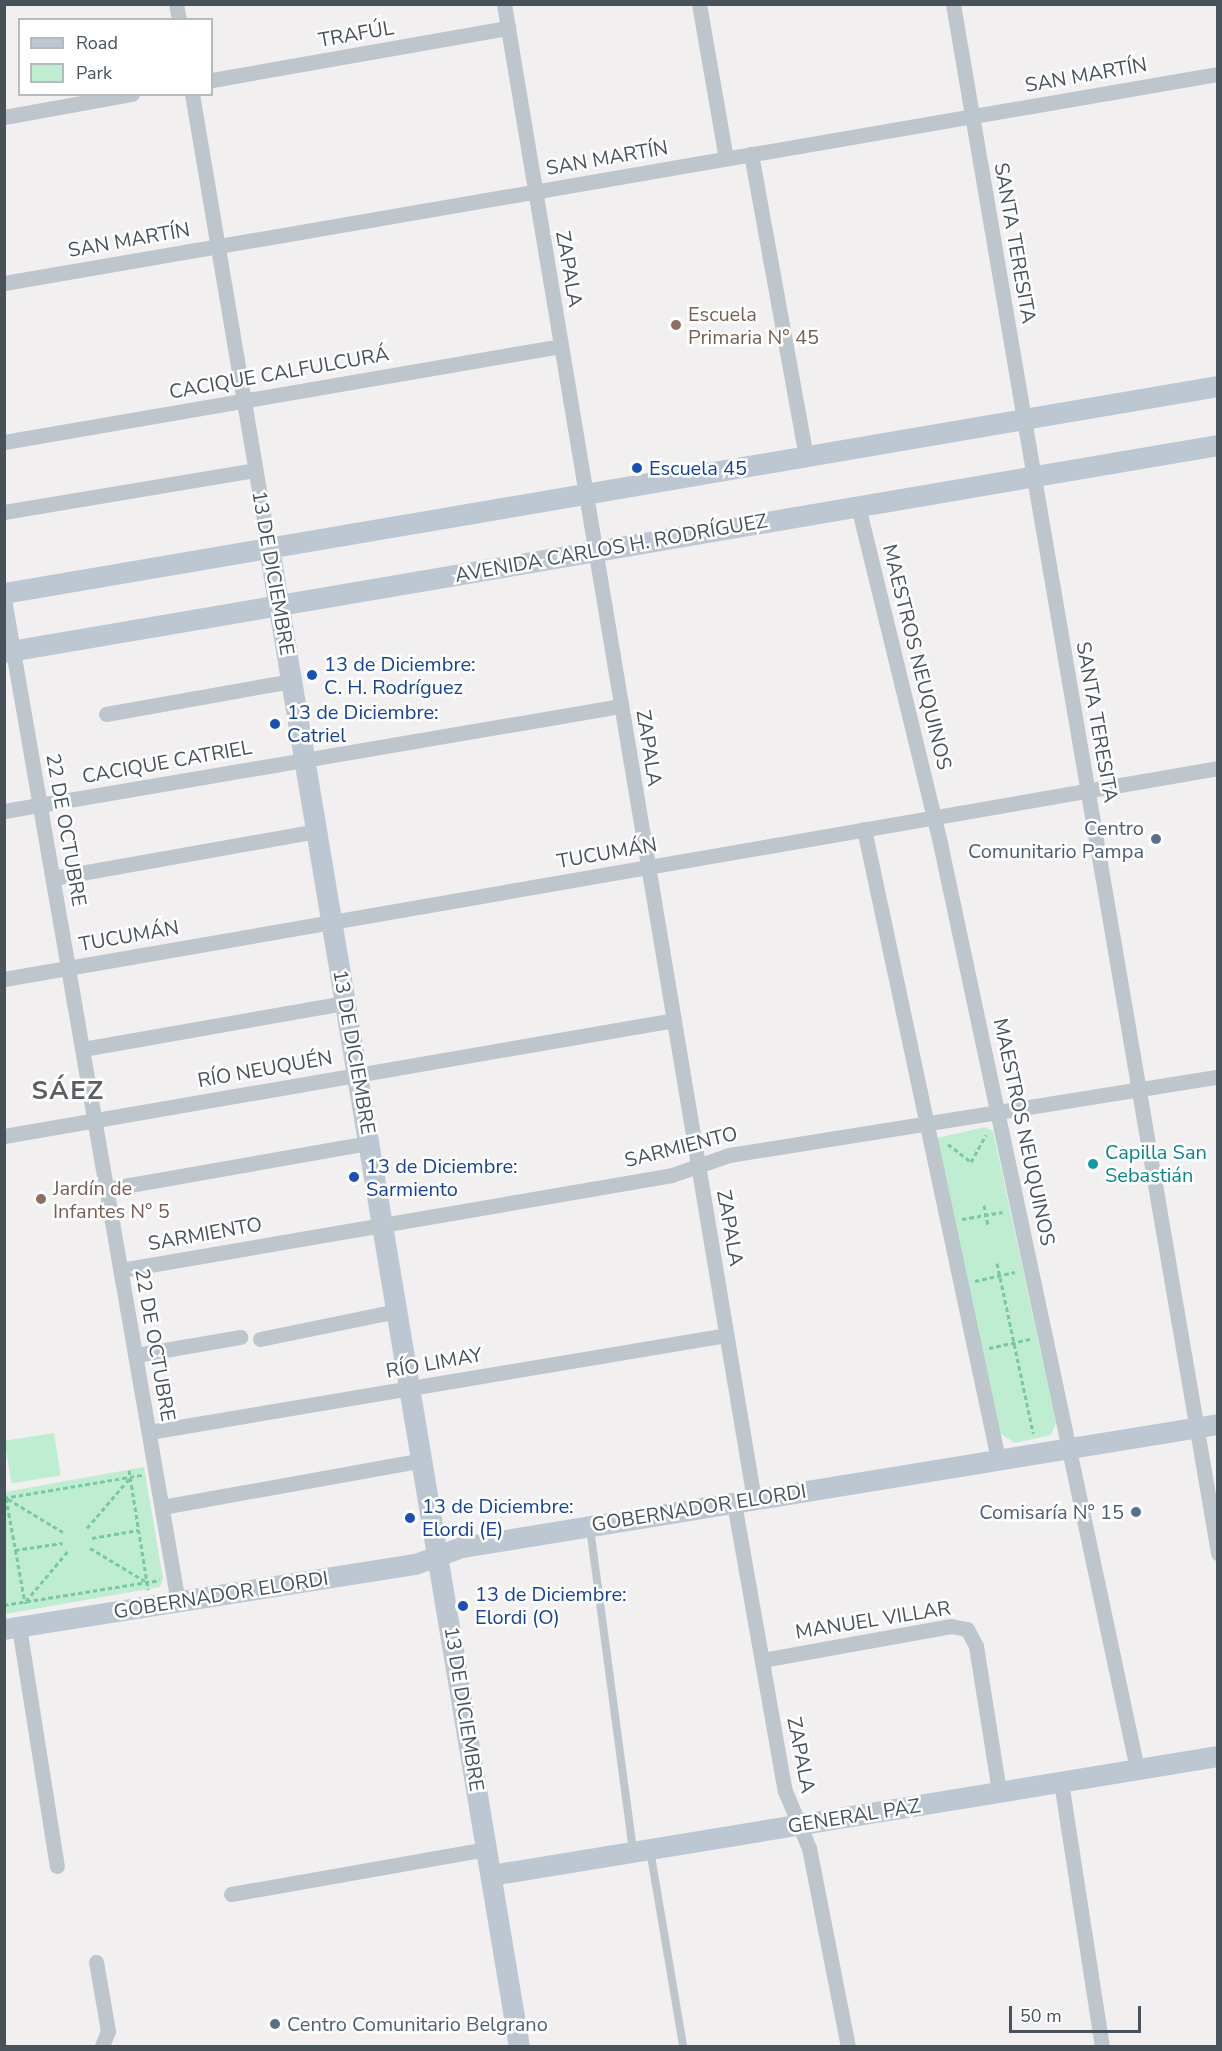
<!DOCTYPE html>
<meta charset="utf-8">
<style>
body{margin:0}
#map{position:relative;width:1222px;height:2051px;overflow:hidden;background:#f1efef;font-family:"Nunito Sans",sans-serif}
div>[style]{position:absolute}
.green>*{inset:0;background:#bfedd1;transform-origin:0 0}
.path>*{height:3px;margin-top:-1.5px;transform-origin:0;background:repeating-linear-gradient(90deg,#78c9a2 0 4.5px,transparent 0 7.5px)}
.lane>*{height:8px;margin:-4px;padding:0 4px;transform-origin:4px;border-radius:4px;background:#bdc6cd}
.street>*{height:15px;margin:-7.5px;padding:0 7.5px;transform-origin:7.5px;border-radius:7.5px;background:#bdc6cd}
.secondary>*{height:21px;margin:-10.5px;padding:0 10.5px;transform-origin:10.5px;border-radius:10.5px;background:#bdc7d2}
.dots>*{width:16px;height:16px;translate:-50% -50%;box-sizing:border-box;border:3px solid #fff;border-radius:50%}
span{translate:-50% -50%;white-space:nowrap;text-align:center;line-height:1.15;-webkit-text-stroke:5px #fff;paint-order:stroke}
.street-label{font-size:20px;color:#47525b}
.education-label{font-size:20px;color:#785e54}
.left{translate:0 -50%;text-align:left}
.transit-label{font-size:20px;color:#164399}
.service-label{font-size:20px;color:#4e5e75}
.right{translate:-100% -50%;text-align:right}
.culture-label{font-size:20px;color:#0d838f}
.district-label{font-size:26px;color:#5b5f63;font-weight:700;letter-spacing:1.5px}
.frame{position:absolute;inset:0;border:6px solid #47525b;pointer-events:none}
.legend{position:absolute;left:18px;top:18px;width:195px;height:78px;box-sizing:border-box;background:#fff;border:2px solid #b5babd;margin:0;padding:8px 10px;list-style:none;font-size:18px;color:#47525b}
.legend li{display:flex;align-items:center;gap:12px;height:30px}
.legend b{width:30px;border:2px solid #b5babd}
.scale{position:absolute;left:1009px;top:2006px;width:132px;height:27px;box-sizing:border-box;border:3px solid #47525b;border-top:0;padding-left:8px;font-size:18px;line-height:21px;white-space:nowrap;color:#47525b;-webkit-text-stroke:4px #fff;paint-order:stroke}
</style>
<div id="map">
<div class="green">
<div style="clip-path:polygon(985px 1127px,993px 1131px,1056px 1423px,1051px 1435px,1015px 1443px,1000px 1433px,937px 1138px)"></div>
<div style="left:54px;top:1433px;width:43px;height:50px;rotate:81deg"></div>
<div style="clip-path:polygon(144px 1467px,163px 1579px,160px 1587px,5px 1614px,5px 1492px)"></div>
</div>
<div class="path">
<div style="left:948px;top:1144px;width:29px;rotate:38deg"></div>
<div style="left:971px;top:1162px;width:31px;rotate:-61deg"></div>
<div style="left:984px;top:1205px;width:20px;rotate:79deg"></div>
<div style="left:962px;top:1219px;width:41px;rotate:-9.9deg"></div>
<div style="left:997px;top:1263px;width:174px;rotate:78deg"></div>
<div style="left:975px;top:1281px;width:41px;rotate:-12.7deg"></div>
<div style="left:989px;top:1348px;width:42px;rotate:-12.4deg"></div>
<div style="left:129px;top:1470px;width:121px;rotate:80.9deg"></div>
<div style="left:4px;top:1498px;width:140px;rotate:-9.5deg"></div>
<div style="left:6px;top:1498px;width:107px;rotate:79.7deg"></div>
<div style="left:8px;top:1499px;width:64px;rotate:31deg"></div>
<div style="left:87px;top:1528px;width:65px;rotate:-49.4deg"></div>
<div style="left:92px;top:1538px;width:47px;rotate:-9.9deg"></div>
<div style="left:90px;top:1548px;width:64px;rotate:31deg"></div>
<div style="left:15px;top:1550px;width:48px;rotate:-8.5deg"></div>
<div style="left:26px;top:1601px;width:65px;rotate:-50deg"></div>
<div style="left:4px;top:1605px;width:158px;rotate:-9.1deg"></div>
</div>
<div class="lane">
<div style="left:590px;top:1528px;width:327px;rotate:82.4deg"></div>
<div style="left:650px;top:1850px;width:199px;rotate:80.4deg"></div>
</div>
<div class="street">
<div style="left:176px;top:4px;width:16px;rotate:79deg"></div>
<div style="left:504px;top:4px;width:1516px;rotate:80.51deg"></div>
<div style="left:699px;top:4px;width:157px;rotate:80.1deg"></div>
<div style="left:953px;top:4px;width:1572px;rotate:80.29deg"></div>
<div style="left:212px;top:80px;width:301px;rotate:-10deg"></div>
<div style="left:192px;top:94px;width:460px;rotate:80.4deg"></div>
<div style="left:4px;top:117px;width:130px;rotate:-10.2deg"></div>
<div style="left:751px;top:154px;width:307px;rotate:79.7deg"></div>
<div style="left:4px;top:283px;width:1232px;rotate:-9.77deg"></div>
<div style="left:4px;top:442px;width:565px;rotate:-9.78deg"></div>
<div style="left:858px;top:506px;width:347px;rotate:76.3deg"></div>
<div style="left:940px;top:843px;width:947px;rotate:77.99deg"></div>
<div style="left:4px;top:512px;width:254px;rotate:-9.5deg"></div>
<div style="left:4px;top:599px;width:1018px;rotate:80.16deg"></div>
<div style="left:106px;top:714px;width:188px;rotate:-10.1deg"></div>
<div style="left:4px;top:811px;width:626px;rotate:-9.66deg"></div>
<div style="left:864px;top:829px;width:644px;rotate:77.99deg"></div>
<div style="left:53px;top:878px;width:267px;rotate:-10.1deg"></div>
<div style="left:4px;top:979px;width:1232px;rotate:-9.86deg"></div>
<div style="left:83px;top:1049px;width:266px;rotate:-10deg"></div>
<div style="left:4px;top:1136px;width:680px;rotate:-9.82deg"></div>
<div style="left:107px;top:1189px;width:266px;rotate:-10deg"></div>
<div style="left:121px;top:1270px;width:559px;rotate:-9.78deg"></div>
<div style="left:672px;top:1175px;width:60px;rotate:-19.3deg"></div>
<div style="left:729px;top:1155px;width:495px;rotate:-9.1deg"></div>
<div style="left:260px;top:1339px;width:140px;rotate:-11.6deg"></div>
<div style="left:136px;top:1355px;width:106px;rotate:-9.8deg"></div>
<div style="left:149px;top:1432px;width:585px;rotate:-9.54deg"></div>
<div style="left:734px;top:1503px;width:292px;rotate:80deg"></div>
<div style="left:785px;top:1791px;width:62px;rotate:67.2deg"></div>
<div style="left:809px;top:1848px;width:202px;rotate:78.9deg"></div>
<div style="left:162px;top:1507px;width:264px;rotate:-10.2deg"></div>
<div style="left:19px;top:1627px;width:242px;rotate:81deg"></div>
<div style="left:762px;top:1660px;width:192px;rotate:-10.2deg"></div>
<div style="left:951px;top:1626px;width:16px;rotate:11deg"></div>
<div style="left:967px;top:1629px;width:19px;rotate:62deg"></div>
<div style="left:976px;top:1646px;width:148px;rotate:81deg"></div>
<div style="left:1061px;top:1782px;width:267px;rotate:81.2deg"></div>
<div style="left:231px;top:1894px;width:260px;rotate:-10deg"></div>
<div style="left:96px;top:1962px;width:70px;rotate:80.1deg"></div>
<div style="left:108px;top:2031px;width:16px;rotate:112deg"></div>
</div>
<div class="secondary">
<div style="left:269px;top:548px;width:1519px;rotate:80.53deg"></div>
<div style="left:4px;top:593px;width:1232px;rotate:-9.68deg"></div>
<div style="left:4px;top:652px;width:1232px;rotate:-9.68deg"></div>
<div style="left:4px;top:1629px;width:416px;rotate:-9deg"></div>
<div style="left:415px;top:1564px;width:50px;rotate:-19.9deg"></div>
<div style="left:462px;top:1547px;width:766px;rotate:-9.24deg"></div>
<div style="left:491px;top:1875px;width:737px;rotate:-9.3deg"></div>
</div>
<div class="dots">
<div style="left:676px;top:325px;background:#8d6e63"></div>
<div style="left:637px;top:468px;background:#1a4fb4"></div>
<div style="left:312px;top:675px;background:#1a4fb4"></div>
<div style="left:275px;top:724px;background:#1a4fb4"></div>
<div style="left:1156px;top:839px;background:#5c6f8a"></div>
<div style="left:1093px;top:1164px;background:#0f9aa8"></div>
<div style="left:354px;top:1177px;background:#1a4fb4"></div>
<div style="left:41px;top:1199px;background:#8d6e63"></div>
<div style="left:1136px;top:1512px;background:#5c6f8a"></div>
<div style="left:410px;top:1518px;background:#1a4fb4"></div>
<div style="left:463px;top:1606px;background:#1a4fb4"></div>
<div style="left:275px;top:2024px;background:#5c6f8a"></div>
</div>
<div class="street-label">
<span style="left:356px;top:34px;rotate:-10deg">TRAFÚL</span>
<span style="left:1086px;top:75px;rotate:-10deg">SAN MARTÍN</span>
<span style="left:607px;top:158px;rotate:-10deg">SAN MARTÍN</span>
<span style="left:129px;top:240px;rotate:-10deg">SAN MARTÍN</span>
<span style="left:1015px;top:243px;rotate:80deg">SANTA TERESITA</span>
<span style="left:569px;top:269px;rotate:80deg">ZAPALA</span>
<span style="left:279px;top:373px;rotate:-10deg">CACIQUE CALFULCURÁ</span>
<span style="left:611px;top:548px;rotate:-10deg">AVENIDA CARLOS H. RODRÍGUEZ</span>
<span style="left:273px;top:573px;rotate:80deg">13 DE DICIEMBRE</span>
<span style="left:917px;top:657px;rotate:76deg">MAESTROS NEUQUINOS</span>
<span style="left:1097px;top:722px;rotate:80deg">SANTA TERESITA</span>
<span style="left:649px;top:748px;rotate:81deg">ZAPALA</span>
<span style="left:167px;top:762px;rotate:-10deg">CACIQUE CATRIEL</span>
<span style="left:66px;top:830px;rotate:80deg">22 DE OCTUBRE</span>
<span style="left:607px;top:853px;rotate:-10deg">TUCUMÁN</span>
<span style="left:129px;top:936px;rotate:-10deg">TUCUMÁN</span>
<span style="left:354px;top:1052px;rotate:80deg">13 DE DICIEMBRE</span>
<span style="left:265px;top:1069px;rotate:-10deg">RÍO NEUQUÉN</span>
<span style="left:1024px;top:1132px;rotate:78deg">MAESTROS NEUQUINOS</span>
<span style="left:681px;top:1147px;rotate:-14deg">SARMIENTO</span>
<span style="left:730px;top:1228px;rotate:80deg">ZAPALA</span>
<span style="left:205px;top:1234px;rotate:-10deg">SARMIENTO</span>
<span style="left:155px;top:1345px;rotate:80deg">22 DE OCTUBRE</span>
<span style="left:434px;top:1363px;rotate:-10deg">RÍO LIMAY</span>
<span style="left:699px;top:1508px;rotate:-9deg">GOBERNADOR ELORDI</span>
<span style="left:221px;top:1595px;rotate:-9deg">GOBERNADOR ELORDI</span>
<span style="left:873px;top:1620px;rotate:-9deg">MANUEL VILLAR</span>
<span style="left:464px;top:1709px;rotate:81deg">13 DE DICIEMBRE</span>
<span style="left:801px;top:1755px;rotate:79deg">ZAPALA</span>
<span style="left:854px;top:1816px;rotate:-9deg">GENERAL PAZ</span>
</div>
<div class="education-label">
<span class="left" style="left:688px;top:326px">Escuela<br>Primaria N° 45</span>
<span class="left" style="left:53px;top:1200px">Jardín de<br>Infantes N° 5</span>
</div>
<div class="transit-label">
<span class="left" style="left:649px;top:468px">Escuela 45</span>
<span class="left" style="left:324px;top:676px">13 de Diciembre:<br>C. H. Rodríguez</span>
<span class="left" style="left:287px;top:724px">13 de Diciembre:<br>Catriel</span>
<span class="left" style="left:366px;top:1178px">13 de Diciembre:<br>Sarmiento</span>
<span class="left" style="left:422px;top:1518px">13 de Diciembre:<br>Elordi (E)</span>
<span class="left" style="left:475px;top:1606px">13 de Diciembre:<br>Elordi (O)</span>
</div>
<div class="service-label">
<span class="right" style="left:1144px;top:840px">Centro<br>Comunitario Pampa</span>
<span class="right" style="left:1124px;top:1512px">Comisaría N° 15</span>
<span class="left" style="left:287px;top:2024px">Centro Comunitario Belgrano</span>
</div>
<div class="culture-label">
<span class="left" style="left:1105px;top:1164px">Capilla San<br>Sebastián</span>
</div>
<div class="district-label">
<span style="left:68px;top:1091px">SÁEZ</span>
</div>
<div class="frame"></div>
<ul class="legend">
<li><b style="height:8px;background:#bdc7d2"></b>Road</li>
<li><b style="height:16px;background:#bfedd1"></b>Park</li>
</ul>
<div class="scale">50 m</div>
</div>
